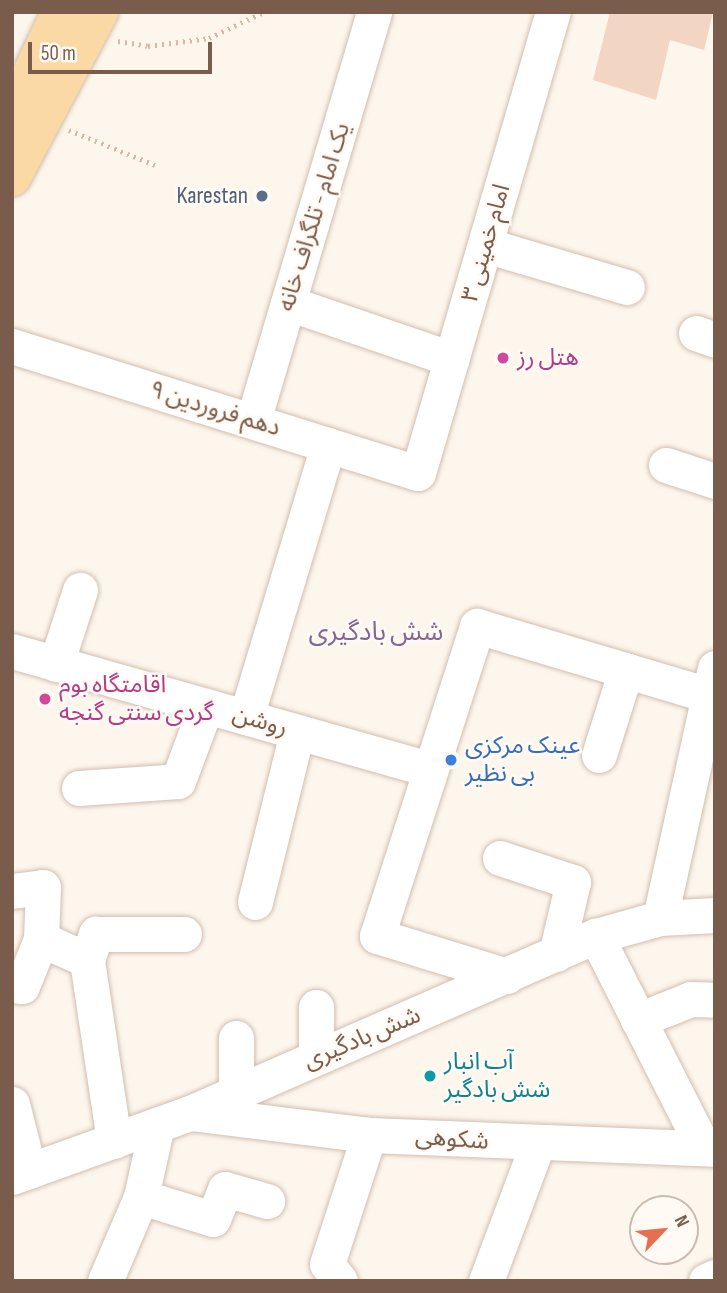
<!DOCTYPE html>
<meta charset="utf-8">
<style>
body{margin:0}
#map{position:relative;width:727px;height:1293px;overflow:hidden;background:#fdf6ec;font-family:"Sofia Sans Condensed","Noto Sans Arabic",sans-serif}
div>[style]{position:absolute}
.building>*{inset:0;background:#f3d5c3}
.path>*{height:4.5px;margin-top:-2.25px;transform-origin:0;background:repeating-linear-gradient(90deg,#d9b8a5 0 2px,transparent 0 7px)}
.roads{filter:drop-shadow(0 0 2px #d1beb0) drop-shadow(0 0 2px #d1beb0)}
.minor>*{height:35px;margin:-17.5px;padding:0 17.5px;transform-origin:17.5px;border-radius:17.5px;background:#fff}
.major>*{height:38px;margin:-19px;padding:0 19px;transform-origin:19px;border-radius:19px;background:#fbd9a5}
.dots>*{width:19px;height:19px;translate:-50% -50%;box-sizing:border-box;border:4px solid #fffaf3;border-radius:50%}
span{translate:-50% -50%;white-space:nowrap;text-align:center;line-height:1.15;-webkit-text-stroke:5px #fffaf3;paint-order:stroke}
.service-label{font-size:24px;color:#4e5e75}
.right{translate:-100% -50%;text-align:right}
.street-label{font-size:24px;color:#7a5c4d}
.hotel-label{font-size:24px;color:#b23c85}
.left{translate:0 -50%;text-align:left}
.shop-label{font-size:24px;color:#366cbe}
.culture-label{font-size:24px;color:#0d838f}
.neighbourhood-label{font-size:26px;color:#846695}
.frame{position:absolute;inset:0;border:14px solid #7a5c4d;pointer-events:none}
.north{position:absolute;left:629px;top:1195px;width:70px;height:70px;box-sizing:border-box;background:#fffaf3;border:2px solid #cabbb1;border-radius:50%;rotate:64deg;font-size:19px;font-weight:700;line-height:28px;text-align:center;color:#7a5c4d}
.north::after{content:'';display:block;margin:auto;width:24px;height:32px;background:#e76f51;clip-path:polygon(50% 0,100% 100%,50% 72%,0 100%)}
.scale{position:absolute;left:28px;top:42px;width:184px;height:32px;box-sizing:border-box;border:4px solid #7a5c4d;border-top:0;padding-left:9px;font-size:21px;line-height:24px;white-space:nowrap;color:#7a5c4d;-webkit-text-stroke:5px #fffaf3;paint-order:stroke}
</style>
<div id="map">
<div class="building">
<div style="clip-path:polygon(610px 12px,713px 12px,704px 50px,670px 40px,656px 100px,593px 80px)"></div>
</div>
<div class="path">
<div style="left:118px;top:41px;width:30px;rotate:9deg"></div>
<div style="left:148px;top:46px;width:62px;rotate:-7.5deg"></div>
<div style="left:209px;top:38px;width:61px;rotate:-25.3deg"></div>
<div style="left:69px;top:130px;width:93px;rotate:22.1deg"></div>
</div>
<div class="roads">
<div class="minor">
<div style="left:485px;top:245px;width:148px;rotate:16.5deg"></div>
<div style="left:288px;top:303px;width:173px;rotate:18.9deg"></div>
<div style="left:696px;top:333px;width:20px;rotate:20deg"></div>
<div style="left:12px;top:346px;width:425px;rotate:17.4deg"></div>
<div style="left:418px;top:473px;width:480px;rotate:-73.7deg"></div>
<div style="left:253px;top:421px;width:427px;rotate:-73.5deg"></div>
<div style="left:666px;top:465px;width:52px;rotate:18.1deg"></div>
<div style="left:12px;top:651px;width:430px;rotate:15.8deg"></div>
<div style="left:56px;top:664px;width:78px;rotate:-72deg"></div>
<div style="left:246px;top:717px;width:284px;rotate:-73.2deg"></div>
<div style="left:599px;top:755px;width:89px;rotate:-72.4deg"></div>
<div style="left:79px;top:788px;width:99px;rotate:-4deg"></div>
<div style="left:178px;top:781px;width:80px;rotate:-69.5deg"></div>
<div style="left:500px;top:858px;width:77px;rotate:18.2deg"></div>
<div style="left:573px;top:882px;width:74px;rotate:103.3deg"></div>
<div style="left:12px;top:891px;width:31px;rotate:-7deg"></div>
<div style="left:43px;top:887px;width:52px;rotate:92.2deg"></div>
<div style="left:41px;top:939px;width:51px;rotate:24.5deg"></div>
<div style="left:255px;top:902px;width:175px;rotate:-76.1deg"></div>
<div style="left:660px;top:918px;width:256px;rotate:-77.6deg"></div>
<div style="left:596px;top:936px;width:237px;rotate:63.1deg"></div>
<div style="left:507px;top:976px;width:136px;rotate:-162.9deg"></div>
<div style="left:377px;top:936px;width:326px;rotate:-72.1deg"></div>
<div style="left:477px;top:626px;width:242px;rotate:16.6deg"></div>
<div style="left:12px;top:985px;width:10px;rotate:6deg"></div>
<div style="left:22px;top:986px;width:51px;rotate:-68deg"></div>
<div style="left:316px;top:1007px;width:50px;rotate:90deg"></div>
<div style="left:638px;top:1020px;width:57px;rotate:-21.6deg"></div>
<div style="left:691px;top:999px;width:24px;rotate:2deg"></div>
<div style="left:236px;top:1091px;width:53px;rotate:-90deg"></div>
<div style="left:12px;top:1104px;width:69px;rotate:75.8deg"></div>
<div style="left:190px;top:1113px;width:180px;rotate:7deg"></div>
<div style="left:369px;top:1135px;width:346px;rotate:2.3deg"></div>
<div style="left:114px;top:1141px;width:183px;rotate:-98.5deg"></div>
<div style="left:87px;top:960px;width:28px;rotate:-71deg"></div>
<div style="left:96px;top:934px;width:88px"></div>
<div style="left:12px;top:1177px;width:189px;rotate:-19.8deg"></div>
<div style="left:190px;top:1113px;width:443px;rotate:-23.6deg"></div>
<div style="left:596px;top:936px;width:66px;rotate:-15.7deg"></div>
<div style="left:660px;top:918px;width:55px;rotate:-3.1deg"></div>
<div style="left:141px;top:1197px;width:75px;rotate:17deg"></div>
<div style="left:213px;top:1219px;width:32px;rotate:-68deg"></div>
<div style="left:225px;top:1189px;width:44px;rotate:15.9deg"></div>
<div style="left:105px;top:1281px;width:91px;rotate:-66.8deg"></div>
<div style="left:141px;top:1197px;width:74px;rotate:-77.5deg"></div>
<div style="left:340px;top:1281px;width:21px;rotate:-127deg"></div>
<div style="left:327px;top:1264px;width:136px;rotate:-72deg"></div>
<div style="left:486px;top:1281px;width:145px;rotate:-69.4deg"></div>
<div style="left:706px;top:1281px;width:10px;rotate:-24deg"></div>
</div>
<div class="major">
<div style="left:12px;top:114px;width:113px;rotate:-64.3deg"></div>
<div style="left:12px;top:177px;width:187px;rotate:-62.2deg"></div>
</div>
</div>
<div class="dots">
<div style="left:262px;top:196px;background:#5c6f8a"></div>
<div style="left:503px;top:358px;background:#d1479c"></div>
<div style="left:45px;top:699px;background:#d1479c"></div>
<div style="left:451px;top:760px;background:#3f7fe0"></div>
<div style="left:430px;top:1076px;background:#0f9aa8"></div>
</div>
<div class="service-label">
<span class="right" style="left:248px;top:196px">Karestan</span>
</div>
<div class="street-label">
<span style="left:314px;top:217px;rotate:-73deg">یک امام - تلگراف خانه</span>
<span style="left:486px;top:243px;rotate:-74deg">امام خمینی ۳</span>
<span style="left:215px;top:409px;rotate:17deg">دهم فروردین ۹</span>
<span style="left:260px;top:721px;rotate:16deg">روشن</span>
<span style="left:362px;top:1038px;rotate:-23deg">شش بادگیری</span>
<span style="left:452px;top:1139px;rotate:4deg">شکوهی</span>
</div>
<div class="hotel-label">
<span class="left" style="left:517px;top:358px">هتل رز</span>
<span class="left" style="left:59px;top:699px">اقامتگاه بوم<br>گردی سنتی گنجه</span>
</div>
<div class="shop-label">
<span class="left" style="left:465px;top:760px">عینک مرکزی<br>بی نظیر</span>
</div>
<div class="culture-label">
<span class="left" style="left:444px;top:1076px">آب انبار<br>شش بادگیر</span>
</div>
<div class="neighbourhood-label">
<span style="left:376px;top:633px">شش بادگیری</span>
</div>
<div class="frame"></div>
<div class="north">N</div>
<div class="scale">50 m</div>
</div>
